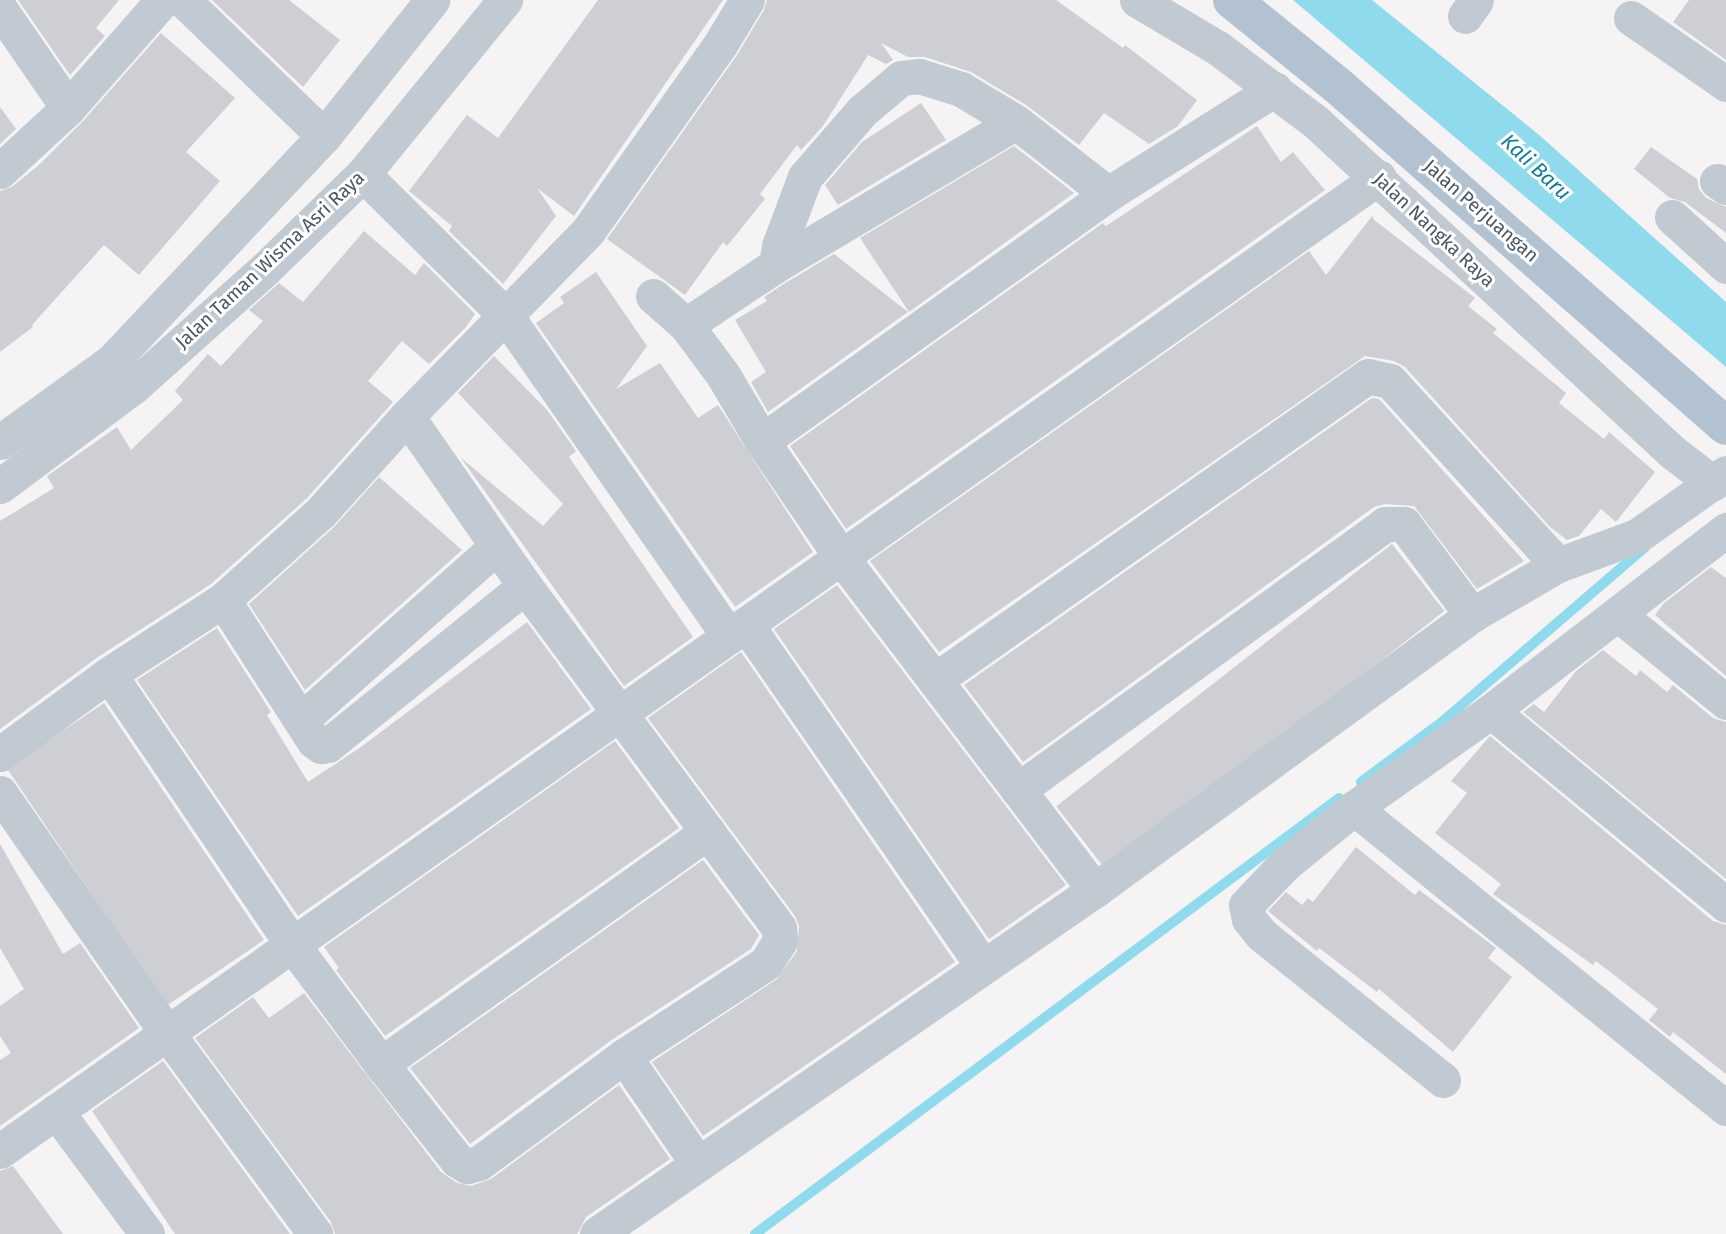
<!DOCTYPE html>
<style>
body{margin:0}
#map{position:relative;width:1726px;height:1234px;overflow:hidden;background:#f5f3f3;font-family:"Fira Sans",sans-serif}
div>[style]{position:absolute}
.water>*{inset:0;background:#90daee}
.stream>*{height:10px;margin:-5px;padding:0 5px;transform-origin:5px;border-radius:5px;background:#90daee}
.building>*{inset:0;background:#cdcfd5;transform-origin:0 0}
.minor>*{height:35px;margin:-17.5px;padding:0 17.5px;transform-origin:17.5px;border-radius:17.5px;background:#c1cad2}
.major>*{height:38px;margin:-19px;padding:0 19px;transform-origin:19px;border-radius:19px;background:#b3c2d1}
span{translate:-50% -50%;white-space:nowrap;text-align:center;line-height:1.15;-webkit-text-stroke:6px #fff;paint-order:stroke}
.street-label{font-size:19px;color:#4a5661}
.water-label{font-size:21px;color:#0c7c9b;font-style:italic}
</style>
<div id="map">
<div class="water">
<div style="clip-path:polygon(1293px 0,1372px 0,1538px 134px,1726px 302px,1726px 367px)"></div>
</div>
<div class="stream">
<div style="left:1361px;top:782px;width:102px;rotate:-36.6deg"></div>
<div style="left:1443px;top:721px;width:267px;rotate:-40.7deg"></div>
<div style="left:755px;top:1234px;width:729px;rotate:-36.74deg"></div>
</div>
<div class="building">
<div style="clip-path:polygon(18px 0,119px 0,96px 28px,105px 36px,70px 75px)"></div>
<div style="clip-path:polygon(212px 0,289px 0,340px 40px,303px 87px)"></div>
<div style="clip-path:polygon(598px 0,723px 0,574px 216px,537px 188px,556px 216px,503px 284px,449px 231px,452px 226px,409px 191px,467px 115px,498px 138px)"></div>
<div style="clip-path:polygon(767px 0,1056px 0,1123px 48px,1125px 45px,1197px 100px,1178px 126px,1149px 144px,1104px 113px,1079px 145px,1026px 105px,971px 72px,925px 57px,908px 57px,881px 43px,893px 60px,886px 64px,868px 55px,823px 126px,801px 150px,797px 145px,760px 194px,765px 199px,727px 246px,723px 242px,685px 295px,607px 239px,737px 55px,764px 10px)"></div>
<div style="clip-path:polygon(1689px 0,1726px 0,1726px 60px,1673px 22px)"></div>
<div style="clip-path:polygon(161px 33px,235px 98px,186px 152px,220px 181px,139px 275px,104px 245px,32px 325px,33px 327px,0 352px,0 191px,13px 186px,40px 164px,83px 121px)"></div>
<div style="clip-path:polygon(921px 103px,946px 140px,838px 205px,825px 185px,862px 142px)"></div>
<div style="clip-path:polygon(0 107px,16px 129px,0 144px)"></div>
<div style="clip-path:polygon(1257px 126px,1281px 162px,1293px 152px,1325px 190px,846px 529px,790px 446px,1103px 223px,1106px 226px)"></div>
<div style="clip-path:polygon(1014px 146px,1074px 193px,909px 312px,860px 238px)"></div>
<div style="clip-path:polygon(1651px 147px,1697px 179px,1699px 189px,1706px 198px,1726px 207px,1726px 233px,1685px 202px,1670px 198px,1634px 169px)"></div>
<div style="clip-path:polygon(1373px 215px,1373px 219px,1475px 298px,1468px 306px,1497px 329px,1493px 333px,1566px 393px,1559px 403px,1604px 439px,1609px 432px,1655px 472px,1616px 522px,1601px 509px,1579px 536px,1567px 540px,1550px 527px,1405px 367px,1394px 361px,1365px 356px,939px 652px,870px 561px,1309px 251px,1326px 275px)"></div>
<div style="clip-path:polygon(364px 231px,415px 275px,424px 263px,475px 314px,466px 327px,429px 364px,402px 341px,368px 381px,393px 402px,307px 498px,211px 584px,98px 657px,0 729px,0 521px,54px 488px,47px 476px,117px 427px,131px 450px,183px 400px,175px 391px,208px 354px,221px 366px,263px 321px,249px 310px,279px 283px,303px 302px)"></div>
<div style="clip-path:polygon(834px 254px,908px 312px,768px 412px,751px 382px,766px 372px,735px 320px,767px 301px,764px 297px,787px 282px)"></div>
<div style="clip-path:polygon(596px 272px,647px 346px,616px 389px,660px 363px,698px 418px,718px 405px,813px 552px,735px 607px,536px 323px,564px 303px,560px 297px)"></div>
<div style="clip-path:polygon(494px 356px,547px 410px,576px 451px,569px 457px,693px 637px,624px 686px,461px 458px,543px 526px,563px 504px,458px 393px)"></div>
<div style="clip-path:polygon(1372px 398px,1379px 399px,1524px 561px,1477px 589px,1414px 506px,1385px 504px,1374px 507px,1023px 762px,964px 685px)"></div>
<div style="clip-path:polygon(379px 477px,462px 550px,305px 690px,249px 604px,334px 527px)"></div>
<div style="left:1392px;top:544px;width:85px;height:426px;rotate:52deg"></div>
<div style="clip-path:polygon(1711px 567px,1726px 578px,1726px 676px,1655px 615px,1664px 603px)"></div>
<div style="clip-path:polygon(837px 585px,1066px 885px,989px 939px,774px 629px)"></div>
<div style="clip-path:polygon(527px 622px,591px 709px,298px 916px,137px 680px,217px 628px,271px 712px,267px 715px,308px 782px,361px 747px)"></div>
<div style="clip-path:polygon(1603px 650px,1636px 676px,1640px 670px,1667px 692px,1673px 685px,1713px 718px,1726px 722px,1726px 879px,1523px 712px,1534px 704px,1544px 712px,1576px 671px)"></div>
<div style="clip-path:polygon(741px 652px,955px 962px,703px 1136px,652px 1062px,777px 979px,797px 951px,799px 926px,795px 916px,648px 718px)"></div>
<div style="left:104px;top:703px;width:286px;height:117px;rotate:56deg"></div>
<div style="clip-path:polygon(1490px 736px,1713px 921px,1726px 925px,1726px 1074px,1673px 1032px,1670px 1037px,1649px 1020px,1658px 1009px,1596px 961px,1593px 965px,1493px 894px,1501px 884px,1435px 833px,1467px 793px,1451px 781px)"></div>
<div style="clip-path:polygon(615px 741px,679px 828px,385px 1036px,336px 970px,339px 968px,324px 947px)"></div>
<div style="clip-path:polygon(0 844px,63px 954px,80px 943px,139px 1028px,0 1126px,0 1060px,11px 1053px,0 1036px,0 1006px,24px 989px,0 948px)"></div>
<div style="clip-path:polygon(1356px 847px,1415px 895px,1419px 890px,1496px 948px,1488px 958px,1512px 977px,1453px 1052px,1379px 989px,1377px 992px,1319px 948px,1317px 951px,1268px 911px,1286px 892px,1302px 905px,1308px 898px,1313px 902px)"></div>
<div style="clip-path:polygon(703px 860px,759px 935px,751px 949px,613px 1039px,470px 1144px,410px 1068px)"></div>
<div style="clip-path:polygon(304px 993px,441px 1172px,457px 1183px,471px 1186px,491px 1179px,619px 1085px,670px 1159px,586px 1217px,577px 1234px,335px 1234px,331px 1222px,195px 1038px,253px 997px,269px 1018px)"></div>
<div style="clip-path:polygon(163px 1061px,290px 1234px,175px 1234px,92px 1111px)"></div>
<div style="clip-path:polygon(13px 1166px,63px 1234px,0 1234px,0 1171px)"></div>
</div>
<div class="minor">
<div style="left:183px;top:0;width:196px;rotate:44deg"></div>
<div style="left:1137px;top:0;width:94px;rotate:30.7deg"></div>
<div style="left:1218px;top:48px;width:124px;rotate:37.1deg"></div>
<div style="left:1317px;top:123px;width:483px;rotate:42.8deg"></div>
<div style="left:1671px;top:451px;width:53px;rotate:37.3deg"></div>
<div style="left:0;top:9px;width:120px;rotate:55.5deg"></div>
<div style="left:1465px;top:16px;width:19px;rotate:-55deg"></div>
<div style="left:1631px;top:18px;width:116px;rotate:34.8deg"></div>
<div style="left:0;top:171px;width:93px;rotate:-42.8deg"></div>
<div style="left:68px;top:108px;width:144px;rotate:-48.7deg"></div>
<div style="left:363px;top:174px;width:203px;rotate:44.8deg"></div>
<div style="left:507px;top:317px;width:389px;rotate:55.2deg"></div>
<div style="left:1717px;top:181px;width:11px;rotate:34deg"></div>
<div style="left:1672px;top:217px;width:73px;rotate:42.2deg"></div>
<div style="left:776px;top:265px;width:19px;rotate:-81deg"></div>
<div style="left:779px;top:246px;width:74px;rotate:-69.4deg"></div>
<div style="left:805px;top:177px;width:87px;rotate:-49.2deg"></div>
<div style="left:862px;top:111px;width:51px;rotate:-40.2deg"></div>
<div style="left:901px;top:78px;width:18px;rotate:-6deg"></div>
<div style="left:919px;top:76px;width:44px;rotate:17.2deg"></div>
<div style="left:961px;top:89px;width:64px;rotate:31deg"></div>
<div style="left:1016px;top:122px;width:117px;rotate:38deg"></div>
<div style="left:1108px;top:194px;width:197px;rotate:-32.2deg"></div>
<div style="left:653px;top:296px;width:44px;rotate:41.3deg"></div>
<div style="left:686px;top:325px;width:62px;rotate:53.5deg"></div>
<div style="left:723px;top:375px;width:77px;rotate:59.4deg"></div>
<div style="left:762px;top:441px;width:140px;rotate:55.7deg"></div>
<div style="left:841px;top:557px;width:419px;rotate:52.7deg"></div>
<div style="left:686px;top:325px;width:108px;rotate:-33.7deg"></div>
<div style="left:776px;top:265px;width:279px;rotate:-30.8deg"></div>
<div style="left:762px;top:441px;width:425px;rotate:-35.5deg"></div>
<div style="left:0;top:442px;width:138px;rotate:-35.9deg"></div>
<div style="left:112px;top:361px;width:309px;rotate:-46.7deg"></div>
<div style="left:324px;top:136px;width:174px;rotate:-51.5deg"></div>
<div style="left:0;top:486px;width:166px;rotate:-36.7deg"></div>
<div style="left:133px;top:387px;width:178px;rotate:-41.8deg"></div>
<div style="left:266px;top:268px;width:135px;rotate:-44.1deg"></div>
<div style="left:363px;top:174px;width:225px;rotate:-50.8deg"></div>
<div style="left:223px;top:600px;width:168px;rotate:57.2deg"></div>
<div style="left:314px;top:741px;width:9px;rotate:36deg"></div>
<div style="left:321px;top:746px;width:7px;rotate:-8deg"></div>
<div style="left:328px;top:745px;width:253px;rotate:-38.9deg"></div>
<div style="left:1619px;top:615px;width:138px;rotate:39.1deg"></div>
<div style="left:746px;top:624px;width:415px;rotate:55.3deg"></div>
<div style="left:109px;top:674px;width:326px;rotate:55.9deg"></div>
<div style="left:292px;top:944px;width:149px;rotate:53.4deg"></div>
<div style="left:381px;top:1064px;width:122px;rotate:51.6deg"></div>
<div style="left:457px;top:1160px;width:12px;rotate:31deg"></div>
<div style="left:467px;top:1166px;width:12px;rotate:-14deg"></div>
<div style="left:479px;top:1163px;width:180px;rotate:-36.4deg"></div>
<div style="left:624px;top:1056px;width:170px;rotate:-33.2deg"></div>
<div style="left:766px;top:963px;width:26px;rotate:-58deg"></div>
<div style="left:780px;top:941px;width:13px;rotate:-94deg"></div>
<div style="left:779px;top:928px;width:426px;rotate:-126.6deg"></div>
<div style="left:525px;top:586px;width:207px;rotate:-124.8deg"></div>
<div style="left:935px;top:680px;width:529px;rotate:-35.07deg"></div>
<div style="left:1368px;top:376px;width:23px;rotate:13deg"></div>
<div style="left:1390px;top:381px;width:249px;rotate:47.6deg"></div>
<div style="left:1491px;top:711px;width:305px;rotate:39.5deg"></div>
<div style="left:301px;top:720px;width:262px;rotate:-41.6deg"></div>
<div style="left:0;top:754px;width:135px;rotate:-36.3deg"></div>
<div style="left:109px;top:674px;width:136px;rotate:-33deg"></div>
<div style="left:223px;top:600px;width:132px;rotate:-41.9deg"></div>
<div style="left:321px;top:512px;width:129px;rotate:-48.1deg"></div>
<div style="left:407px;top:416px;width:259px;rotate:-45.6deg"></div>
<div style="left:588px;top:231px;width:230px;rotate:-54.7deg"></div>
<div style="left:721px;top:43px;width:50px;rotate:-58.8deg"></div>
<div style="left:1018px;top:790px;width:453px;rotate:-35.9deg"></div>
<div style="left:1385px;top:524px;width:19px"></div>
<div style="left:1404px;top:524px;width:114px;rotate:53.2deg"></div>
<div style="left:0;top:793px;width:292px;rotate:55.2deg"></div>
<div style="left:167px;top:1033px;width:250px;rotate:53.6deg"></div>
<div style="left:1354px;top:808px;width:478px;rotate:38.9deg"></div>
<div style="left:624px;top:1056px;width:131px;rotate:55.6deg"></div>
<div style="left:381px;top:1064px;width:401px;rotate:-35.4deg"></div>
<div style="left:1443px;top:1080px;width:233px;rotate:-141.3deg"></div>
<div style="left:1261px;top:934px;width:19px;rotate:-129deg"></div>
<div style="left:1249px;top:919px;width:14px;rotate:-102deg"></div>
<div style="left:1246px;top:905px;width:55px;rotate:-46.5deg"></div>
<div style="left:1284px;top:865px;width:90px;rotate:-39.2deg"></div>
<div style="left:1354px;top:808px;width:168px;rotate:-35.3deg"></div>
<div style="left:1491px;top:711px;width:297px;rotate:-37.6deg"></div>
<div style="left:56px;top:1111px;width:153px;rotate:53.5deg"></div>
<div style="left:0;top:1151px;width:1688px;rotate:-35.23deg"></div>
<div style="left:597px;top:1234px;width:605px;rotate:-34.64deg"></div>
<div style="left:1095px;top:890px;width:467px;rotate:-36.1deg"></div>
<div style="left:1472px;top:615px;width:99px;rotate:-30.2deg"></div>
<div style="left:1558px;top:565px;width:84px;rotate:-20.2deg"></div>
<div style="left:1637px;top:536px;width:109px;rotate:-35.3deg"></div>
</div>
<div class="major">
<div style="left:1232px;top:0;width:135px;rotate:39deg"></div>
<div style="left:1337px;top:85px;width:517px;rotate:41.24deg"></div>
</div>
<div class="street-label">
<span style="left:1481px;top:211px;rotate:41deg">Jalan Perjuangan</span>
<span style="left:1434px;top:230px;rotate:43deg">Jalan Nangka Raya</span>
<span style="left:270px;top:260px;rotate:-43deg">Jalan Taman Wisma Asri Raya</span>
</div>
<div class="water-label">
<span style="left:1536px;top:167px;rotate:43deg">Kali Baru</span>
</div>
</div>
